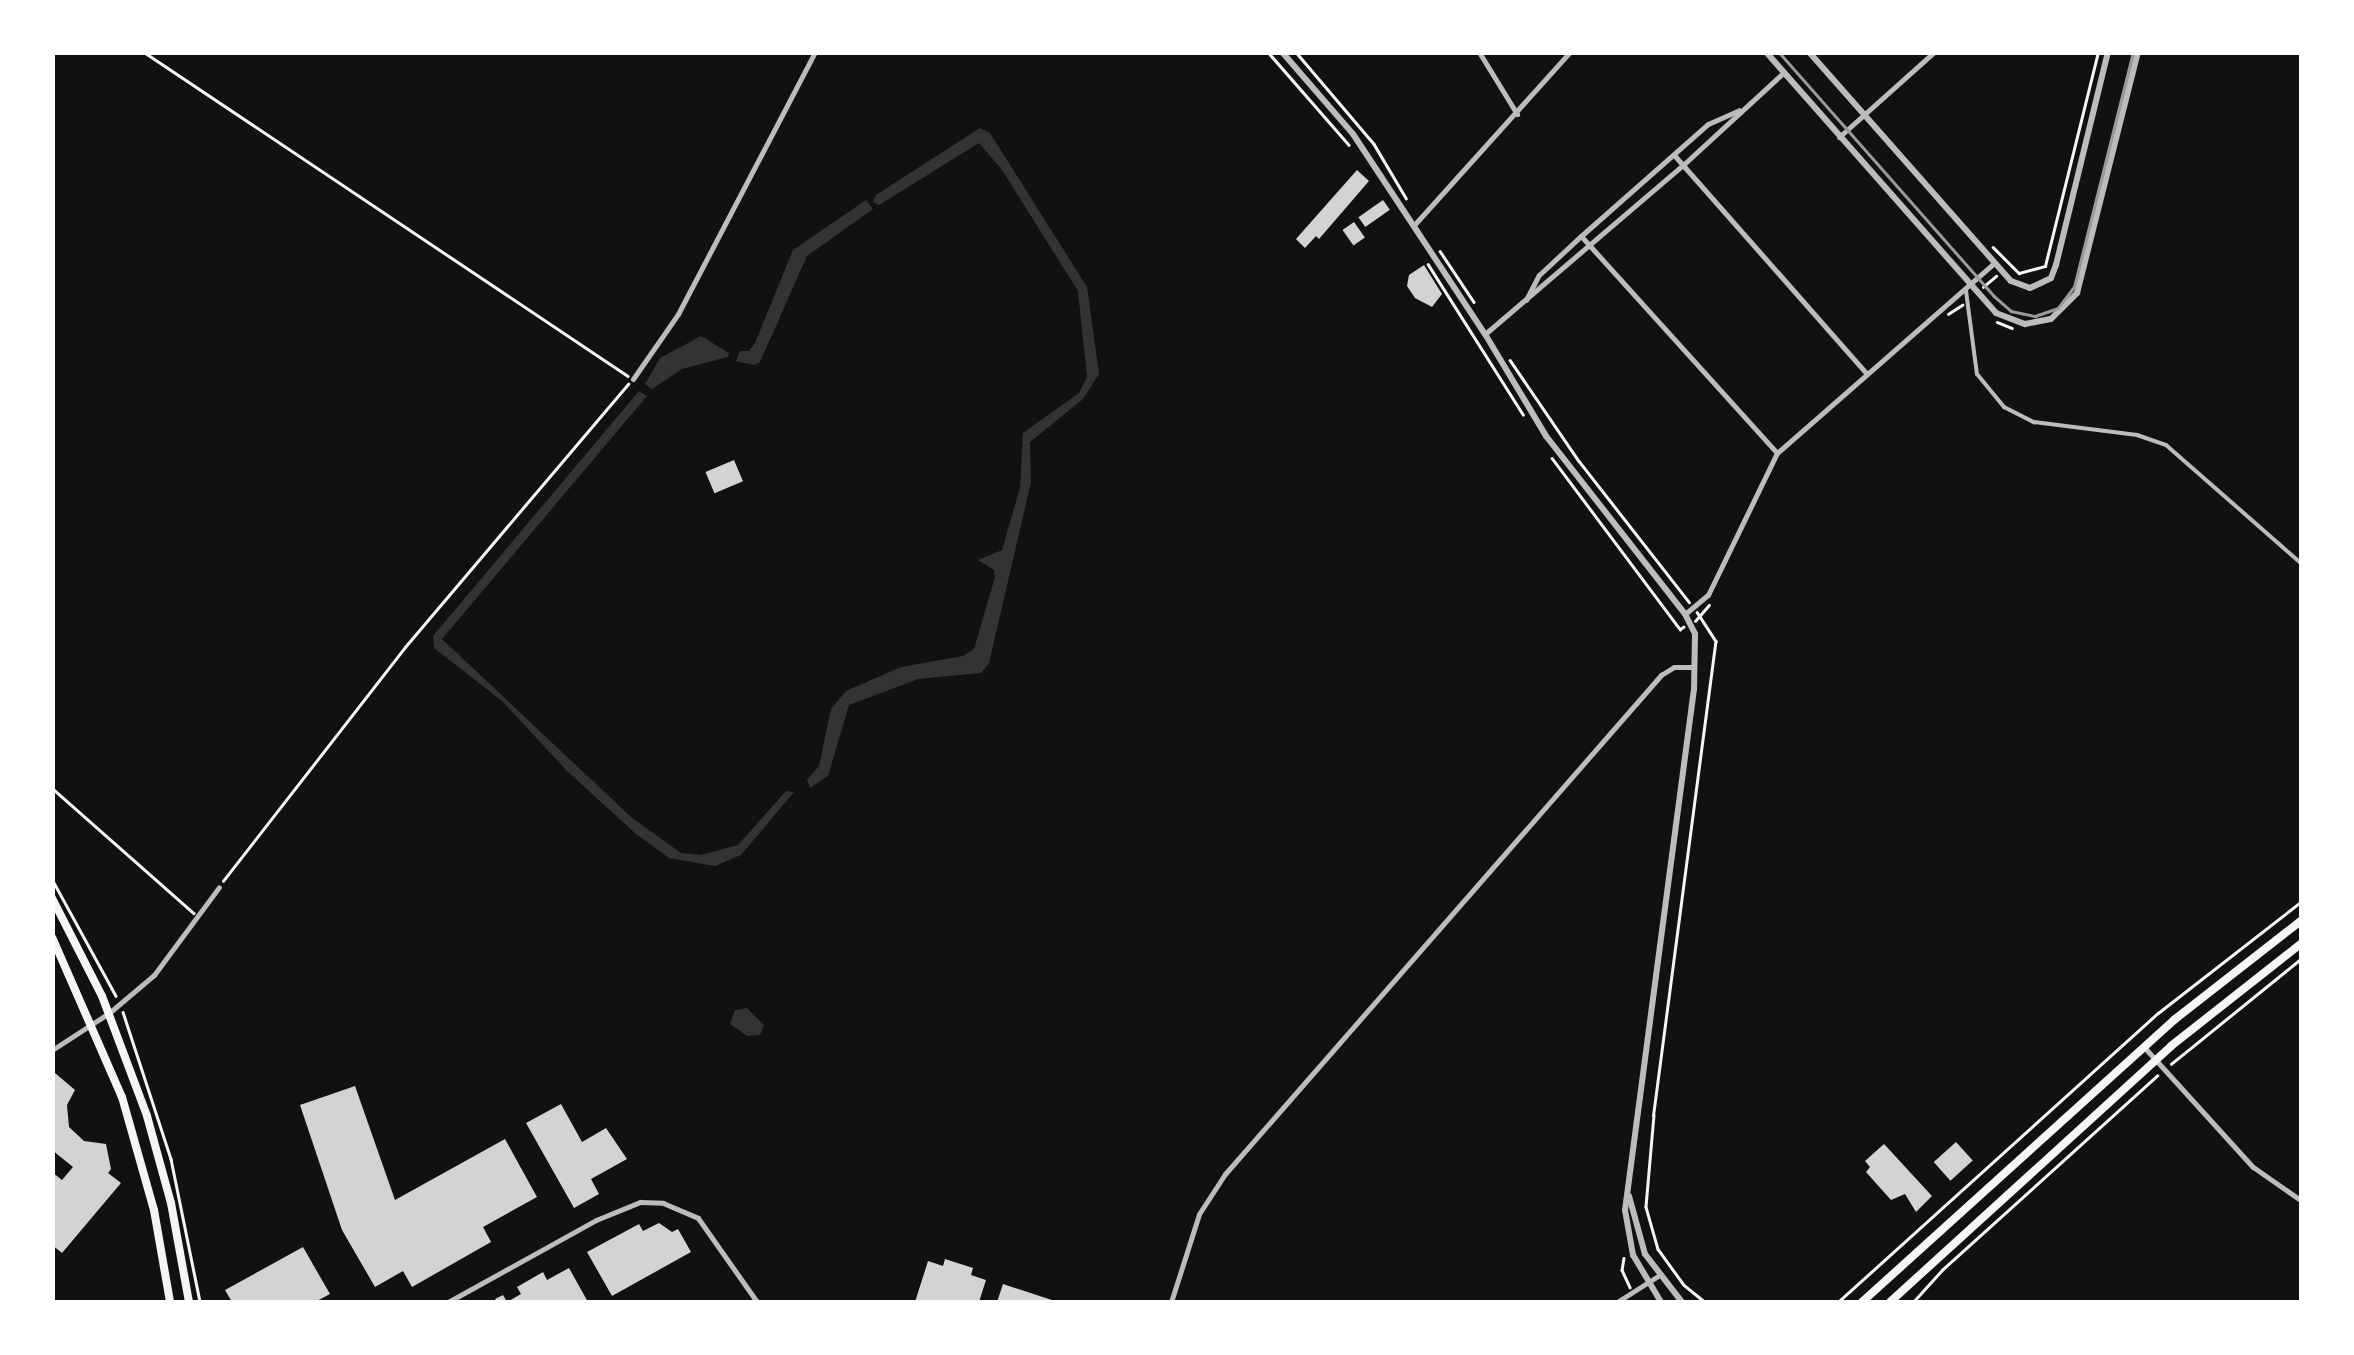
<!DOCTYPE html>
<style>
body{margin:0}
#map{position:relative;width:2354px;height:1355px;overflow:hidden;background:#111;font-family:"Sofia Sans Condensed",sans-serif}
div>[style]{position:absolute}
.water>*{inset:0;background:#333}
.building>*{inset:0;background:#d3d3d3;transform-origin:0 0}
.path>*{height:2.5px;margin:-1.25px;padding:0 1.25px;transform-origin:1.25px;border-radius:1.25px;background:#f5f5f5}
.pedestrian>*{height:4px;margin:-2px;padding:0 2px;transform-origin:2px;border-radius:2px;background:#bcbcbc}
.minor>*{height:5px;margin:-2.5px;padding:0 2.5px;transform-origin:2.5px;border-radius:2.5px;background:#bcbcbc}
.tertiary>*{height:6px;margin:-3px;padding:0 3px;transform-origin:3px;border-radius:3px;background:#bcbcbc}
.primary>*{height:8px;margin:-4px;padding:0 4px;transform-origin:4px;border-radius:4px;background:#f5f5f5}
.tram>*{height:2.5px;margin:-1.25px;padding:0 1.25px;transform-origin:1.25px;border-radius:1.25px;background:#9a9a9a}
span{translate:-50% -50%;white-space:nowrap;text-align:center;line-height:1.15;-webkit-text-stroke:8px #fff;paint-order:stroke}
.frame{position:absolute;inset:0;border:55px solid #fff;pointer-events:none}
</style>
<div id="map">
<div class="water">
<div style="clip-path:polygon(980px 128px,990px 133px,1087px 287px,1099px 374px,1083px 399px,1030px 442px,1031px 482px,989px 663px,981px 673px,918px 679px,849px 705px,828px 776px,810px 788px,807px 780px,819px 766px,831px 709px,846px 691px,901px 667px,963px 656px,974px 649px,995px 577px,994px 570px,978px 560px,1002px 550px,1020px 488px,1023px 433px,1079px 393px,1087px 377px,1078px 291px,1002px 170px,979px 143px,879px 205px,873px 202px,876px 195px)"></div>
<div style="clip-path:polygon(866px 200px,873px 209px,807px 256px,760px 362px,754px 365px,736px 361px,740px 351px,749px 351px,755px 343px,793px 250px)"></div>
<div style="clip-path:polygon(701px 336px,729px 353px,728px 357px,682px 369px,652px 389px,645px 384px,660px 358px)"></div>
<div style="clip-path:polygon(639px 391px,647px 396px,442px 639px,631px 817px,681px 853px,701px 855px,738px 845px,786px 791px,794px 792px,741px 855px,715px 866px,669px 858px,636px 834px,567px 771px,502px 701px,434px 648px,433px 636px)"></div>
<div style="clip-path:polygon(747px 1008px,764px 1025px,760px 1035px,747px 1036px,730px 1024px,735px 1010px)"></div>
</div>
<div class="building">
<div style="clip-path:polygon(1357px 170px,1369px 181px,1319px 239px,1316px 236px,1305px 248px,1296px 239px)"></div>
<div style="left:1383px;top:200px;width:12px;height:30px;rotate:55deg"></div>
<div style="left:1354px;top:222px;width:19px;height:14px;rotate:55deg"></div>
<div style="clip-path:polygon(1424px 265px,1442px 294px,1432px 307px,1415px 298px,1407px 286px,1409px 275px)"></div>
<div style="left:734px;top:460px;width:23px;height:31px;rotate:67deg"></div>
<div style="clip-path:polygon(55px 1073px,75px 1090px,67px 1105px,69px 1127px,84px 1141px,106px 1144px,111px 1169px,108px 1173px,121px 1183px,62px 1253px,52px 1245px,52px 1172px,62px 1180px,73px 1167px,52px 1150px)"></div>
<div style="clip-path:polygon(355px 1086px,395px 1200px,505px 1139px,537px 1197px,483px 1227px,491px 1242px,412px 1287px,403px 1271px,375px 1287px,342px 1230px,300px 1105px)"></div>
<div style="clip-path:polygon(561px 1104px,582px 1142px,606px 1128px,627px 1159px,591px 1179px,599px 1194px,574px 1208px,526px 1123px)"></div>
<div style="left:1956px;top:1142px;width:25px;height:30px;rotate:48deg"></div>
<div style="clip-path:polygon(1884px 1144px,1932px 1196px,1916px 1212px,1905px 1194px,1891px 1200px,1866px 1172px,1870px 1167px,1865px 1161px)"></div>
<div style="clip-path:polygon(659px 1223px,672px 1232px,678px 1229px,691px 1252px,612px 1296px,587px 1252px,639px 1224px,643px 1231px)"></div>
<div style="clip-path:polygon(303px 1247px,330px 1294px,315px 1302px,232px 1302px,225px 1290px)"></div>
<div style="clip-path:polygon(945px 1259px,973px 1268px,971px 1275px,986px 1280px,979px 1302px,915px 1302px,928px 1261px,943px 1266px)"></div>
<div style="clip-path:polygon(569px 1268px,588px 1302px,497px 1302px,495px 1299px,503px 1295px,507px 1302px,521px 1294px,517px 1287px,543px 1272px,547px 1280px)"></div>
<div style="clip-path:polygon(1003px 1284px,1058px 1302px,997px 1302px)"></div>
</div>
<div class="path">
<div style="left:144px;top:52px;width:582px;rotate:33.8deg"></div>
<div style="left:1268px;top:52px;width:123px;rotate:48.9deg"></div>
<div style="left:1296px;top:52px;width:121px;rotate:49.7deg"></div>
<div style="left:1374px;top:144px;width:63px;rotate:59.3deg"></div>
<div style="left:1993px;top:247px;width:37px;rotate:45deg"></div>
<div style="left:2019px;top:273px;width:27px;rotate:-15deg"></div>
<div style="left:2045px;top:266px;width:220px;rotate:-76.1deg"></div>
<div style="left:1440px;top:251px;width:61px;rotate:56.3deg"></div>
<div style="left:1428px;top:264px;width:178px;rotate:57.7deg"></div>
<div style="left:1983px;top:287px;width:17px;rotate:-40deg"></div>
<div style="left:1948px;top:314px;width:17px;rotate:-33deg"></div>
<div style="left:1997px;top:322px;width:16px;rotate:22deg"></div>
<div style="left:1510px;top:360px;width:122px;rotate:55.7deg"></div>
<div style="left:1579px;top:461px;width:179px;rotate:52deg"></div>
<div style="left:1552px;top:458px;width:214px;rotate:53.2deg"></div>
<div style="left:1680px;top:629px;width:4px;rotate:-34deg"></div>
<div style="left:1697px;top:612px;width:35px;rotate:57deg"></div>
<div style="left:1716px;top:641px;width:478px;rotate:97.5deg"></div>
<div style="left:1654px;top:1115px;width:92px;rotate:95deg"></div>
<div style="left:1646px;top:1207px;width:44px;rotate:74.1deg"></div>
<div style="left:1658px;top:1249px;width:44px;rotate:54.2deg"></div>
<div style="left:1684px;top:1285px;width:27px;rotate:39deg"></div>
<div style="left:1695px;top:621px;width:21px;rotate:-49deg"></div>
<div style="left:52px;top:788px;width:189px;rotate:41.4deg"></div>
<div style="left:52px;top:879px;width:133px;rotate:61.3deg"></div>
<div style="left:223px;top:881px;width:296px;rotate:-52.1deg"></div>
<div style="left:405px;top:647px;width:345px;rotate:-49.7deg"></div>
<div style="left:123px;top:1012px;width:155px;rotate:71.9deg"></div>
<div style="left:171px;top:1159px;width:146px;rotate:78.5deg"></div>
<div style="left:2171px;top:1064px;width:169px;rotate:-39deg"></div>
<div style="left:1624px;top:1258px;width:12px;rotate:99deg"></div>
<div style="left:1622px;top:1270px;width:19px;rotate:65deg"></div>
<div style="left:1838px;top:1302px;width:431px;rotate:-42.1deg"></div>
<div style="left:2158px;top:1013px;width:182px;rotate:-37.9deg"></div>
<div style="left:1913px;top:1302px;width:43px;rotate:-47.8deg"></div>
<div style="left:1942px;top:1270px;width:290px;rotate:-42.1deg"></div>
</div>
<div class="pedestrian">
<div style="left:1966px;top:291px;width:84px;rotate:82.5deg"></div>
<div style="left:1977px;top:374px;width:43px;rotate:50.7deg"></div>
<div style="left:2004px;top:407px;width:34px;rotate:27deg"></div>
<div style="left:2034px;top:422px;width:104px;rotate:7.2deg"></div>
<div style="left:2137px;top:435px;width:31px;rotate:19deg"></div>
<div style="left:2166px;top:445px;width:181px;rotate:41.2deg"></div>
</div>
<div class="minor">
<div style="left:1479px;top:52px;width:73px;rotate:58.5deg"></div>
<div style="left:1839px;top:137px;width:127px;rotate:-41.8deg"></div>
<div style="left:1674px;top:155px;width:292px;rotate:48.6deg"></div>
<div style="left:1415px;top:224px;width:232px;rotate:-48deg"></div>
<div style="left:1581px;top:236px;width:292px;rotate:47.9deg"></div>
<div style="left:1526px;top:300px;width:28px;rotate:-63deg"></div>
<div style="left:1539px;top:275px;width:57px;rotate:-42.9deg"></div>
<div style="left:1581px;top:236px;width:169px;rotate:-41.4deg"></div>
<div style="left:1708px;top:124px;width:34px;rotate:-24deg"></div>
<div style="left:1485px;top:334px;width:260px;rotate:-40.5deg"></div>
<div style="left:1683px;top:165px;width:136px;rotate:-42.6deg"></div>
<div style="left:633px;top:379px;width:79px;rotate:-55.3deg"></div>
<div style="left:678px;top:314px;width:296px;rotate:-62.4deg"></div>
<div style="left:1685px;top:614px;width:30px;rotate:-40deg"></div>
<div style="left:1708px;top:595px;width:158px;rotate:-64.1deg"></div>
<div style="left:1777px;top:453px;width:288px;rotate:-41.2deg"></div>
<div style="left:2144px;top:1047px;width:162px;rotate:47.8deg"></div>
<div style="left:2253px;top:1167px;width:60px;rotate:34.8deg"></div>
<div style="left:52px;top:1050px;width:68px;rotate:-33deg"></div>
<div style="left:109px;top:1013px;width:59px;rotate:-40.2deg"></div>
<div style="left:154px;top:975px;width:109px;rotate:-53.5deg"></div>
<div style="left:448px;top:1302px;width:169px;rotate:-29deg"></div>
<div style="left:596px;top:1220px;width:48px;rotate:-22.2deg"></div>
<div style="left:640px;top:1202px;width:23px;rotate:2deg"></div>
<div style="left:663px;top:1203px;width:38px;rotate:23deg"></div>
<div style="left:698px;top:1218px;width:103px;rotate:54.9deg"></div>
<div style="left:1171px;top:1302px;width:92px;rotate:-72.3deg"></div>
<div style="left:1199px;top:1214px;width:48px;rotate:-57deg"></div>
<div style="left:1225px;top:1174px;width:663px;rotate:-48.85deg"></div>
<div style="left:1661px;top:675px;width:15px;rotate:-32deg"></div>
<div style="left:1674px;top:667px;width:20px"></div>
<div style="left:1617px;top:1302px;width:49px;rotate:-32.4deg"></div>
</div>
<div class="tertiary">
<div style="left:1282px;top:52px;width:108px;rotate:49.1deg"></div>
<div style="left:1353px;top:134px;width:240px;rotate:56.6deg"></div>
<div style="left:1485px;top:334px;width:119px;rotate:59.1deg"></div>
<div style="left:1546px;top:436px;width:226px;rotate:52deg"></div>
<div style="left:1685px;top:614px;width:22px;rotate:63deg"></div>
<div style="left:1695px;top:634px;width:55px;rotate:91deg"></div>
<div style="left:1694px;top:689px;width:526px;rotate:97.54deg"></div>
<div style="left:1625px;top:1210px;width:46px;rotate:79.9deg"></div>
<div style="left:1633px;top:1255px;width:55px;rotate:59.2deg"></div>
<div style="left:1766px;top:52px;width:348px;rotate:48.6deg"></div>
<div style="left:1996px;top:313px;width:31px;rotate:21deg"></div>
<div style="left:2025px;top:324px;width:26px;rotate:-11deg"></div>
<div style="left:2051px;top:319px;width:37px;rotate:-45deg"></div>
<div style="left:2077px;top:293px;width:249px;rotate:-75.8deg"></div>
<div style="left:1809px;top:52px;width:305px;rotate:48.6deg"></div>
<div style="left:2011px;top:281px;width:20px;rotate:20deg"></div>
<div style="left:2030px;top:288px;width:23px;rotate:-25deg"></div>
<div style="left:2051px;top:278px;width:14px;rotate:-69deg"></div>
<div style="left:2056px;top:265px;width:219px;rotate:-76.3deg"></div>
<div style="left:1629px;top:1196px;width:60px;rotate:74.6deg"></div>
<div style="left:1645px;top:1254px;width:61px;rotate:52.4deg"></div>
</div>
<div class="primary">
<div style="left:52px;top:898px;width:110px;rotate:63deg"></div>
<div style="left:102px;top:996px;width:128px;rotate:69.4deg"></div>
<div style="left:147px;top:1116px;width:90px;rotate:74.6deg"></div>
<div style="left:171px;top:1203px;width:101px;rotate:79.7deg"></div>
<div style="left:52px;top:937px;width:175px;rotate:66.4deg"></div>
<div style="left:122px;top:1097px;width:117px;rotate:74.2deg"></div>
<div style="left:154px;top:1210px;width:93px;rotate:80.1deg"></div>
<div style="left:1862px;top:1302px;width:421px;rotate:-42.1deg"></div>
<div style="left:2174px;top:1020px;width:162px;rotate:-38deg"></div>
<div style="left:1890px;top:1302px;width:380px;rotate:-42.3deg"></div>
<div style="left:2171px;top:1046px;width:167px;rotate:-38.2deg"></div>
</div>
<div class="tram">
<div style="left:1779px;top:52px;width:325px;rotate:48.6deg"></div>
<div style="left:1994px;top:296px;width:23px;rotate:41deg"></div>
<div style="left:2011px;top:311px;width:25px;rotate:12deg"></div>
<div style="left:2035px;top:316px;width:24px;rotate:-19deg"></div>
<div style="left:2058px;top:308px;width:26px;rotate:-53deg"></div>
<div style="left:2074px;top:287px;width:242px;rotate:-75.9deg"></div>
</div>
<div class="frame"></div>
</div>
